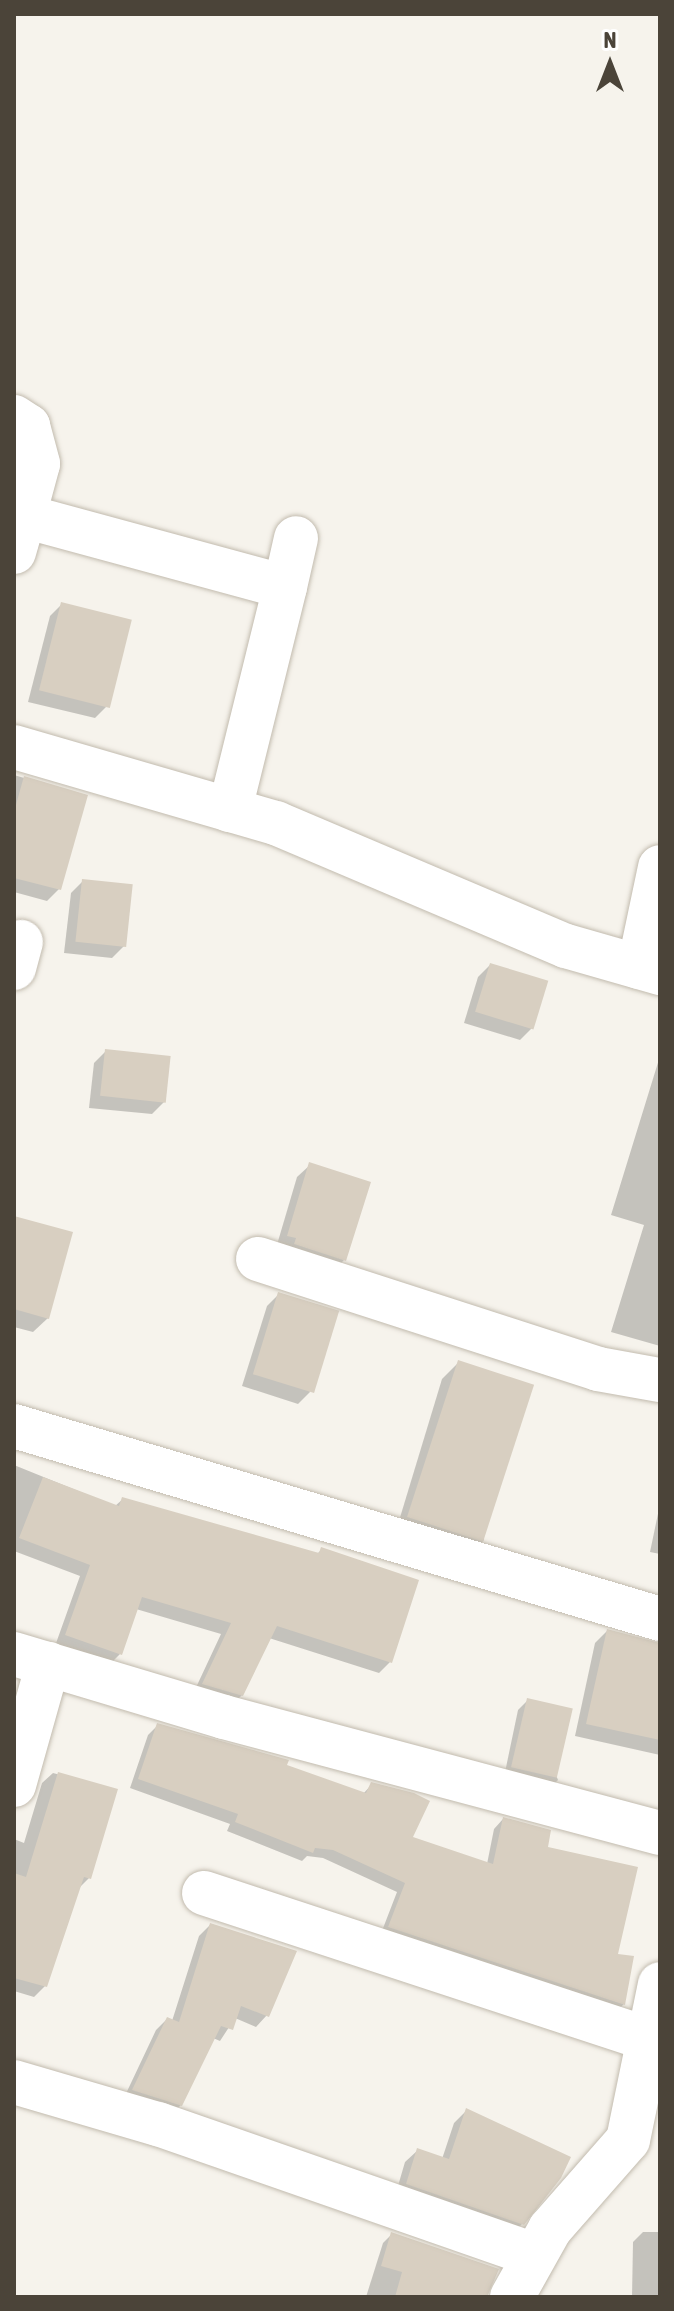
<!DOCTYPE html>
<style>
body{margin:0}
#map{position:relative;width:674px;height:2311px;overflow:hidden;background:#f6f3ec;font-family:"Asap Condensed",sans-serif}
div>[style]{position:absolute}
.shadow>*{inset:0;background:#0003}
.building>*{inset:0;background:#d8cfc1;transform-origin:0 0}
.roads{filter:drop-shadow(0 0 2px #c2bbae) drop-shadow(0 0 2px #c2bbae)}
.minor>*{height:44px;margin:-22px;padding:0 22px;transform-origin:22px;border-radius:22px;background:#fff}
span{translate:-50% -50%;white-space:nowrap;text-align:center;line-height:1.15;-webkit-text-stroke:6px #fff;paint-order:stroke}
.frame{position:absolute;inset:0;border:16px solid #4b4439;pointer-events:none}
.north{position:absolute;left:570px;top:24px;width:80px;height:80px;-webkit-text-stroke:6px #fff;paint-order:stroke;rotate:0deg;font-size:22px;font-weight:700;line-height:32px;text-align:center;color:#4b4439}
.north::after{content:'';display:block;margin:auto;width:28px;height:36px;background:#4b4439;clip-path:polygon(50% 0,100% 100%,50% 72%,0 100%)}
</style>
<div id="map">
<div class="shadow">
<div style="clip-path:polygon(62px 604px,107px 706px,95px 718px,28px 702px,50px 616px)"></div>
<div style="clip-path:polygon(14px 775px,86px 796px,59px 889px,47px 901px,14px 892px)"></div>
<div style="clip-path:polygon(83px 881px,124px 946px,112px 958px,64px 953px,71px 893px)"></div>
<div style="clip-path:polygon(490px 965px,532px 1028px,520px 1040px,464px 1023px,478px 977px)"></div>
<div style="clip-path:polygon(106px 1051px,164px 1102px,152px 1114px,89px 1108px,94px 1063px)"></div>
<div style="clip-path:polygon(660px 1056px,660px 1346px,611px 1332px,644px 1225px,611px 1215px)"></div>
<div style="clip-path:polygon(310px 1165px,344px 1260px,332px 1272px,276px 1248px,297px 1177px)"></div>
<div style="clip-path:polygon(14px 1218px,48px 1318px,33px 1332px,14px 1327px)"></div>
<div style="clip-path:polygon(279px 1294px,310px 1392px,298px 1404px,242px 1386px,267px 1306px)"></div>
<div style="clip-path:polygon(458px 1363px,484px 1540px,468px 1556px,395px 1534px,442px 1379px)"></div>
<div style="clip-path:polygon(14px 1465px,115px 1506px,123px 1499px,317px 1554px,322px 1549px,390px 1662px,379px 1673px,269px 1638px,242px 1695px,230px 1707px,192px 1696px,221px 1634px,136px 1609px,120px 1654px,109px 1665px,55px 1646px,80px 1576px,14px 1551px)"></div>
<div style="clip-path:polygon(660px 1504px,660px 1554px,650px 1552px)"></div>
<div style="clip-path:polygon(607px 1631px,660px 1644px,660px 1755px,575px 1736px,595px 1643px)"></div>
<div style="clip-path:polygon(527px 1701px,558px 1780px,549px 1789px,504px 1777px,518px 1710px)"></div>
<div style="clip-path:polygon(158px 1725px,363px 1794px,372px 1784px,410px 1838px,487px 1864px,494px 1829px,503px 1819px,545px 1849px,616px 1956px,624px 2004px,614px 2013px,380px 1936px,397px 1892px,323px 1858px,307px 1856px,302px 1861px,227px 1831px,230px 1824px,130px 1788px,148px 1735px)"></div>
<div style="clip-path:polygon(53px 1773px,116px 1790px,89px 1878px,78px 1889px,45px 1986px,34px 1997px,14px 1991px,14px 1839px,24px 1843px,42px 1783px)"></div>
<div style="clip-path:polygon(210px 1925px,267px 2015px,256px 2027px,235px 2018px,220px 2041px,213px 2038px,181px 2105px,169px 2116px,122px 2102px,156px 2030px,167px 2019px,172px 2021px,199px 1936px)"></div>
<div style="clip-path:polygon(466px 2111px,522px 2224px,510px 2236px,395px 2196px,405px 2162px,418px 2150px,442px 2159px,454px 2123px)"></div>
<div style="clip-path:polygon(643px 2232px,660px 2232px,660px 2297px,632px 2297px,633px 2242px)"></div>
<div style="clip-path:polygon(392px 2234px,486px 2297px,366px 2297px,383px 2243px)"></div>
</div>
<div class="building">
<div style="left:61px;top:602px;width:73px;height:91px;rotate:14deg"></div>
<div style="clip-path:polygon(24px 776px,88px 795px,61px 890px,14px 878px,14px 812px)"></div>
<div style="left:82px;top:879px;width:51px;height:63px;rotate:6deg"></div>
<div style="left:490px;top:963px;width:61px;height:51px;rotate:17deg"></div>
<div style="left:105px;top:1049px;width:66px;height:47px;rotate:6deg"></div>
<div style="clip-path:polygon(309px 1162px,371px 1182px,346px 1261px,294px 1244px,296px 1238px,287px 1236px)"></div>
<div style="clip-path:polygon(14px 1216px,73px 1232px,49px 1319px,14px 1309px)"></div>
<div style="left:278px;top:1292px;width:64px;height:86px;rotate:17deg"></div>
<div style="left:458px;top:1360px;width:80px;height:165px;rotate:18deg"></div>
<div style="clip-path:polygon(43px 1477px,119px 1506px,122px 1497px,319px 1553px,321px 1547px,419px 1580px,392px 1663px,277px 1626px,243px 1696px,202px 1684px,231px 1623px,142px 1597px,122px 1655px,65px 1635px,90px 1565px,19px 1538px)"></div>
<div style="clip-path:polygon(607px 1629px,660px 1643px,660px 1740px,586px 1724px)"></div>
<div style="left:527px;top:1698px;width:47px;height:71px;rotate:13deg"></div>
<div style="clip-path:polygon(157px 1723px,289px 1760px,287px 1765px,366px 1793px,371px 1782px,414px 1793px,430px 1801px,413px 1837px,493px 1864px,503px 1817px,551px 1830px,548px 1847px,638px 1867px,618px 1954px,634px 1956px,625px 2005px,388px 1927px,405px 1883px,333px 1850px,315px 1848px,313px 1853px,235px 1822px,238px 1814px,138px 1779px)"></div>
<div style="clip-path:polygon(58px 1772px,118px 1789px,91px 1879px,84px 1877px,47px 1987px,14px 1978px,14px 1873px,26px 1877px)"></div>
<div style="clip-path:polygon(210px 1923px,297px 1951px,269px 2017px,241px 2006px,233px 2030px,221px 2026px,182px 2106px,132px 2090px,167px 2017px,179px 2022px)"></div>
<div style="clip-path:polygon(466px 2108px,571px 2157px,561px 2178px,524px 2225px,406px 2184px,417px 2148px,449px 2159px)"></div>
<div style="clip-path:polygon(391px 2232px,499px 2269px,487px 2297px,395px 2297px,402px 2272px,381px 2266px)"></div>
</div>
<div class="roads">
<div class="minor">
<div style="left:14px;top:417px;width:17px;rotate:33deg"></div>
<div style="left:28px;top:426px;width:39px;rotate:75deg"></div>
<div style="left:38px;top:464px;width:54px;rotate:105.1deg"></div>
<div style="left:24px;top:516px;width:270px;rotate:15.2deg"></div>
<div style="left:285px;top:587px;width:230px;rotate:103.9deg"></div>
<div style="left:14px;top:552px;width:37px;rotate:-74deg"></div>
<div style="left:285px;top:587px;width:50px;rotate:-77.3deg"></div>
<div style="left:14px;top:747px;width:273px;rotate:16.2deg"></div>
<div style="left:276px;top:823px;width:315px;rotate:23deg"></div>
<div style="left:566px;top:946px;width:98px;rotate:16deg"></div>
<div style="left:639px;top:967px;width:102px;rotate:-78.1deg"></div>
<div style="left:14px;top:968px;width:27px;rotate:-75deg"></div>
<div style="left:258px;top:1259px;width:357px;rotate:17.9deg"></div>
<div style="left:598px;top:1369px;width:63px;rotate:10.1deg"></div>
<div style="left:14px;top:1426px;width:674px;rotate:16.63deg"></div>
<div style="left:14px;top:1654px;width:219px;rotate:16.7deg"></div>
<div style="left:224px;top:1717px;width:451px;rotate:14.9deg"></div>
<div style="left:14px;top:1785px;width:126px;rotate:-74.3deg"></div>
<div style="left:204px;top:1893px;width:468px;rotate:18.2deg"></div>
<div style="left:14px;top:2082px;width:150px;rotate:16.3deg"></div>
<div style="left:158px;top:2124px;width:398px;rotate:19.2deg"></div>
<div style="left:512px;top:2297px;width:78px;rotate:-60.8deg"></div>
<div style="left:550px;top:2229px;width:118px;rotate:-48.8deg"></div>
<div style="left:628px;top:2140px;width:159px;rotate:-78.4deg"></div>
</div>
</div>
<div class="frame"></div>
<div class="north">N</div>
</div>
